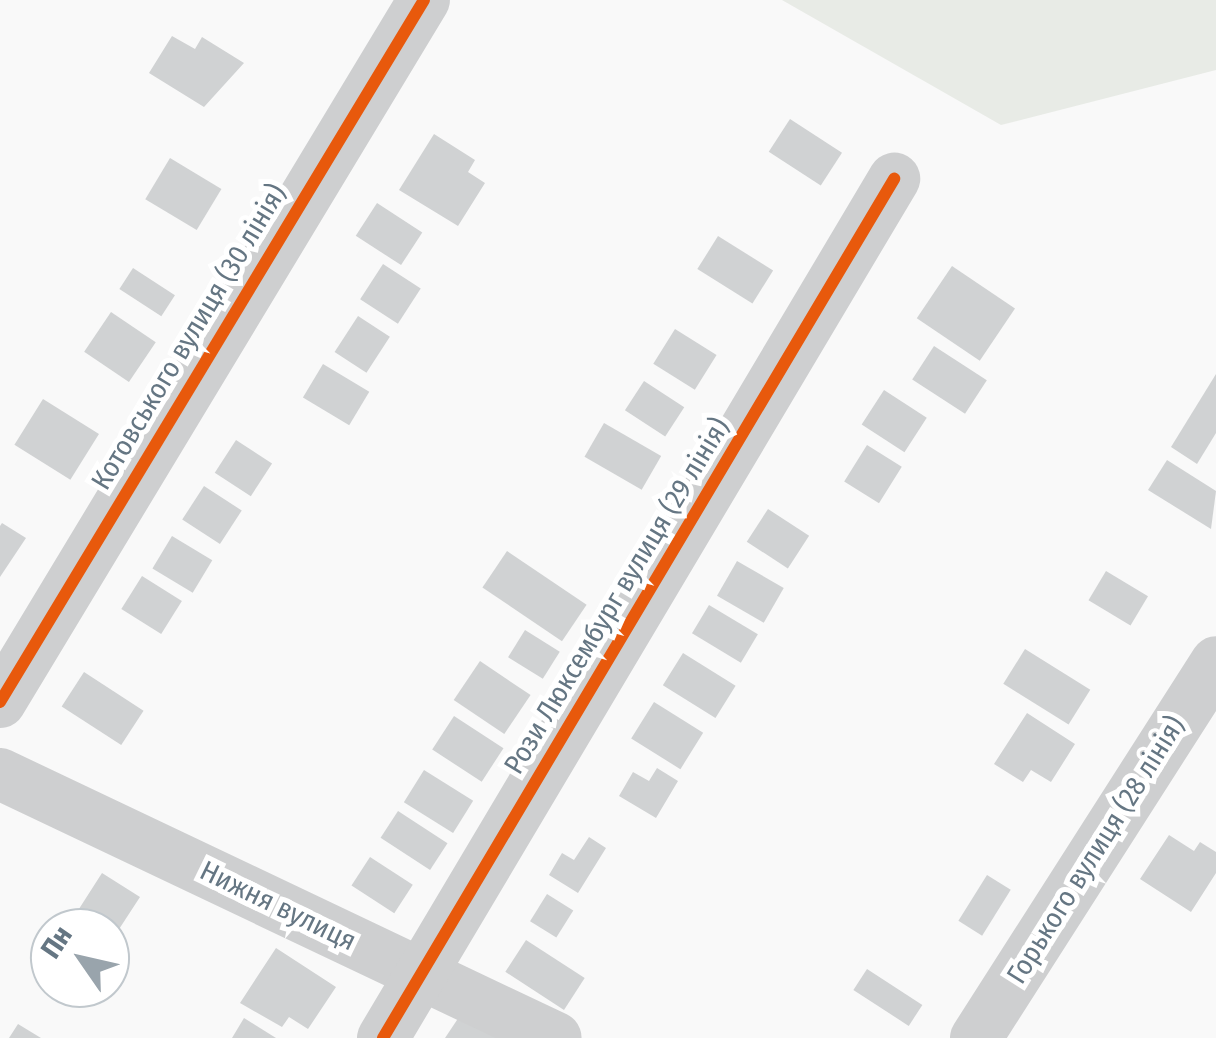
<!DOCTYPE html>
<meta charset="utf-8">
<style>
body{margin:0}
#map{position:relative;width:1216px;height:1038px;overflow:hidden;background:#f9f9f9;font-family:"Fira Sans Condensed",sans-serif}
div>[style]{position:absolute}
.green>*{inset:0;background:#e8ebe6}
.building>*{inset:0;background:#d0d2d3;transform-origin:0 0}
.minor>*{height:52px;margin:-26px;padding:0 26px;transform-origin:26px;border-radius:26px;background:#cecfd0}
.cycleway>*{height:12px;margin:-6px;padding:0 6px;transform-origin:6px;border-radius:6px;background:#e8590c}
span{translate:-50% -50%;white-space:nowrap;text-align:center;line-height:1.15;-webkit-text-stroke:10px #fff;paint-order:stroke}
.street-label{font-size:28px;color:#657683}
.north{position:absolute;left:30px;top:908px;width:100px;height:100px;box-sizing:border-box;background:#fff;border:2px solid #c1c8cd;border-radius:50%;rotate:304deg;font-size:28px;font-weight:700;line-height:40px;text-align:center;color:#657683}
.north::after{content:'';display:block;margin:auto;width:35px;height:45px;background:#99a4ac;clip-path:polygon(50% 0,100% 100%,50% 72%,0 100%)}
</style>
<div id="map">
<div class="green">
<div style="clip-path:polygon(782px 0,1216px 0,1216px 70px,1001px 125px)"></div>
</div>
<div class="building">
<div style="clip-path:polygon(172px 36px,195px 49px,202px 37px,244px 63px,204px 107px,149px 73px)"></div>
<div style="left:790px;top:119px;width:62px;height:39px;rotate:33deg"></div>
<div style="clip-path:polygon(434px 134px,475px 160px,468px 172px,485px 183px,458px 226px,399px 190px)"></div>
<div style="left:170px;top:158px;width:60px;height:48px;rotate:31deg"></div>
<div style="left:377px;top:203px;width:54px;height:39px;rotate:33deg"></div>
<div style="left:718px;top:236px;width:65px;height:39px;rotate:32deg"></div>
<div style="left:383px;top:264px;width:45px;height:42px;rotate:33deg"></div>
<div style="left:952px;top:266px;width:76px;height:63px;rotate:34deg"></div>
<div style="left:133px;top:268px;width:50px;height:25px;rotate:33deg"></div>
<div style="left:111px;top:312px;width:54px;height:48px;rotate:34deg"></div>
<div style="left:358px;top:316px;width:38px;height:43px;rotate:33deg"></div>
<div style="left:675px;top:329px;width:49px;height:41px;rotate:32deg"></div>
<div style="left:934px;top:346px;width:63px;height:40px;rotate:33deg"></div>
<div style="left:323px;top:364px;width:54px;height:39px;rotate:31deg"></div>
<div style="clip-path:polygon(1216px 374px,1216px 433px,1197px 464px,1171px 447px)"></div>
<div style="left:644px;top:381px;width:48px;height:35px;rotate:33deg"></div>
<div style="left:884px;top:390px;width:51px;height:41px;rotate:33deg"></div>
<div style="left:43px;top:399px;width:66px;height:54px;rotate:32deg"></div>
<div style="left:604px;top:423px;width:66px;height:39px;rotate:30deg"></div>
<div style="left:236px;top:440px;width:43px;height:39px;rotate:33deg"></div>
<div style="left:867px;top:445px;width:41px;height:43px;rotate:32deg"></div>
<div style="clip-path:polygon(1167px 460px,1216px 491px,1211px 529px,1148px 490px)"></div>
<div style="left:204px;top:486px;width:45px;height:40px;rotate:33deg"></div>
<div style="left:768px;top:509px;width:49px;height:39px;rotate:33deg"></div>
<div style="clip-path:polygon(2px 523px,26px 538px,0 577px,0 526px)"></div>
<div style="left:172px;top:536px;width:47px;height:38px;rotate:31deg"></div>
<div style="left:507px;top:551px;width:96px;height:44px;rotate:34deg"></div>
<div style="left:737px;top:561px;width:54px;height:40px;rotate:30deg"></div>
<div style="left:1106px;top:571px;width:49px;height:34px;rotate:31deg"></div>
<div style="left:142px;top:576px;width:47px;height:39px;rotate:32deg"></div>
<div style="left:709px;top:605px;width:57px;height:33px;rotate:31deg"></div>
<div style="left:525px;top:630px;width:41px;height:32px;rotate:32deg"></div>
<div style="left:1025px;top:649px;width:77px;height:41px;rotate:32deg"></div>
<div style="left:683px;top:653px;width:62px;height:38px;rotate:32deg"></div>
<div style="left:480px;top:661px;width:61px;height:47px;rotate:34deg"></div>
<div style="left:84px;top:672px;width:71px;height:41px;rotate:33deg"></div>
<div style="left:654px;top:702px;width:58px;height:43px;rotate:32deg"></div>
<div style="clip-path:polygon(1027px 713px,1075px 744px,1051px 782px,1031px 770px,1023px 782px,994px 764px)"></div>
<div style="left:454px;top:716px;width:59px;height:40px;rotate:33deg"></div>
<div style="clip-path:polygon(657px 768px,678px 781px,656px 818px,619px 796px,633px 772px,649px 781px)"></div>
<div style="left:424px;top:770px;width:58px;height:38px;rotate:32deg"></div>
<div style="left:398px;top:811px;width:59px;height:32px;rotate:33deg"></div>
<div style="clip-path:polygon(1169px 835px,1194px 851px,1200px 842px,1216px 852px,1216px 873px,1191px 912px,1140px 879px)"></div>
<div style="clip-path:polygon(589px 837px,606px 848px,578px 893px,549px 875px,562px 853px,574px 860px)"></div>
<div style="left:370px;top:857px;width:51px;height:34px;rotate:33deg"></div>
<div style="clip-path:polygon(102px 873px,140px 897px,110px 943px,110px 928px,68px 926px)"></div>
<div style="left:987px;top:875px;width:28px;height:54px;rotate:32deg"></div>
<div style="left:547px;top:894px;width:31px;height:32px;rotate:32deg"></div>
<div style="left:526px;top:940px;width:70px;height:38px;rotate:33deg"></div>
<div style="clip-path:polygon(276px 948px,336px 987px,308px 1029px,289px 1017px,282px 1027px,240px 1003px)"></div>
<div style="left:867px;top:969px;width:66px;height:25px;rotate:33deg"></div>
<div style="clip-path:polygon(461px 1014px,499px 1038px,445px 1038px)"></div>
<div style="clip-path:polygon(244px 1018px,276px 1038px,232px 1038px)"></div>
<div style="clip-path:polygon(18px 1024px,41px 1038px,9px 1038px)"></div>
</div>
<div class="minor">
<div style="left:0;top:702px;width:820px;rotate:-58.87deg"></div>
<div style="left:0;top:774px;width:615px;rotate:25.4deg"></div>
<div style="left:383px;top:1038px;width:1000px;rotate:-59.25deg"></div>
<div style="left:976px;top:1038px;width:446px;rotate:-57.4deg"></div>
</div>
<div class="cycleway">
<div style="left:0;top:702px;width:820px;rotate:-58.87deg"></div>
<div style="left:383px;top:1038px;width:1000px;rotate:-59.25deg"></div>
</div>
<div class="street-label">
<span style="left:189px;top:337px;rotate:-59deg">Котовського вулиця (30 лiнiя)</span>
<span style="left:617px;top:596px;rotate:-59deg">Рози Люксембург вулиця (29 лiнiя)</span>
<span style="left:1096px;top:850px;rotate:-58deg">Горького вулиця (28 лiнiя)</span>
<span style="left:278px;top:906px;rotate:26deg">Нижня вулиця</span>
</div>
<div class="north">Пн</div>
</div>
